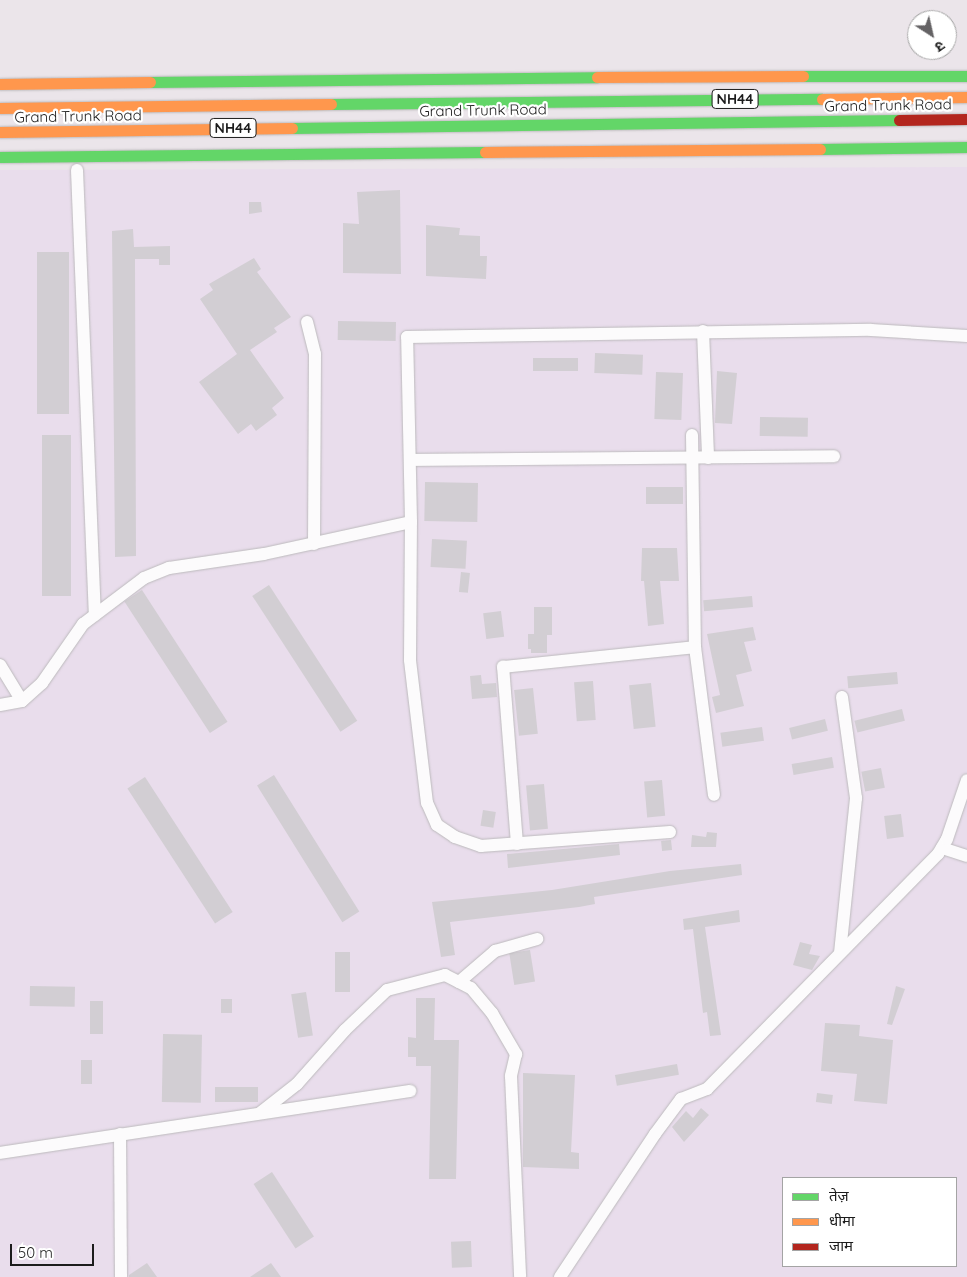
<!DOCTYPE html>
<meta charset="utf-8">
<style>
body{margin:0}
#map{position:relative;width:967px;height:1277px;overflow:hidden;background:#ebe5ea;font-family:Quicksand,"Noto Sans Devanagari",sans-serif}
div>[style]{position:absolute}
.military>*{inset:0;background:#e9ddec}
.building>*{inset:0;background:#d2ced3;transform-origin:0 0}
.roads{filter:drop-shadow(0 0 1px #bcbabc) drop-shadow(0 0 1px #bcbabc)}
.street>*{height:12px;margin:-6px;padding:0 6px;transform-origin:6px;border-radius:6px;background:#fcfbfc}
.fast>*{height:11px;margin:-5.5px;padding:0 5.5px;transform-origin:5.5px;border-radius:5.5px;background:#63d668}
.slow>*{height:11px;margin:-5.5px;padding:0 5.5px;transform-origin:5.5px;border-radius:5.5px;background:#ff974d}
.jam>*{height:11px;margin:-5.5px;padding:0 5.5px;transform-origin:5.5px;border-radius:5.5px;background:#b3261e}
span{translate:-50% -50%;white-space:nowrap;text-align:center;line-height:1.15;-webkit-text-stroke:4.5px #fff;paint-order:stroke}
.shield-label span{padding:1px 4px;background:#fff;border:1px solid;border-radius:4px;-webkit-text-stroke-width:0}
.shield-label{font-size:14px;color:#1c1c1c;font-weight:700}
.street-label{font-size:15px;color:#1c1c1c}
.legend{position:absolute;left:782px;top:1177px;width:175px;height:90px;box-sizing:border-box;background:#fff;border:1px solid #a4a4a4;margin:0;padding:6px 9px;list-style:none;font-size:15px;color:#1c1c1c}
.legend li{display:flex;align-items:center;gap:10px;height:25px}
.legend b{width:25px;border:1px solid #a4a4a4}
.north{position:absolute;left:907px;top:10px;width:50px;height:50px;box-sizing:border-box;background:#fff;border:1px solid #a4a4a4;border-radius:50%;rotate:145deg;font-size:14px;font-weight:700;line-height:20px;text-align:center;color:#1c1c1c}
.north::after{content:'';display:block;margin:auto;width:18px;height:22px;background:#646264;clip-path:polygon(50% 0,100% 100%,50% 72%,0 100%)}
.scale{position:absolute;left:10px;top:1244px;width:84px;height:22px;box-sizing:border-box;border:2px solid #1c1c1c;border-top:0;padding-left:6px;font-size:15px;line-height:18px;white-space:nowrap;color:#1c1c1c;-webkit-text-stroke:4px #fff;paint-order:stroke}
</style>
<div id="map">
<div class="military">
<div style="clip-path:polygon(evenodd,967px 167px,967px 1277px,0 1277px,0 170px,967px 167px,783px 1178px,956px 1178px,956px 1266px,783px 1266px,783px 1178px)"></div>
</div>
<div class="building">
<div style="clip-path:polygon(400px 190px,401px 274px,343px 273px,343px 223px,359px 224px,357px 192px)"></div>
<div style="clip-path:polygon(249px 202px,261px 202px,262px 212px,249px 214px)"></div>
<div style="clip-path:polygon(426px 225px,460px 228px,459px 235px,480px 236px,480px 256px,487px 256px,486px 279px,426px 276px)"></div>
<div style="clip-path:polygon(133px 229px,134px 247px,170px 246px,170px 265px,159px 265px,159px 259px,135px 259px,136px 556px,115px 557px,112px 231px)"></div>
<div style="left:69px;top:252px;width:162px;height:32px;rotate:90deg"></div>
<div style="clip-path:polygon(254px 258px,261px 269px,257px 272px,291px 317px,274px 328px,277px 332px,250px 350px,284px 398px,272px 408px,277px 415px,256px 431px,251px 424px,238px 434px,199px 382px,237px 354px,200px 299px,213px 290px,209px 284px)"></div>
<div style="left:338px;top:321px;width:58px;height:19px;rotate:1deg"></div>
<div style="left:595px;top:353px;width:48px;height:20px;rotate:2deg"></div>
<div style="left:578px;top:358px;width:13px;height:45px;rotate:90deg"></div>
<div style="clip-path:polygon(717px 371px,737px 373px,732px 424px,715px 423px)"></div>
<div style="left:656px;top:372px;width:27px;height:47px;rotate:2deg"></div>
<div style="left:760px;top:417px;width:48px;height:19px;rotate:1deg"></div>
<div style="left:42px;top:435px;width:29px;height:161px"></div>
<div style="left:425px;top:482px;width:53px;height:39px;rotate:1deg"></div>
<div style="left:646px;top:487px;width:37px;height:17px"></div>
<div style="left:432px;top:539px;width:35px;height:28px;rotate:3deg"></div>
<div style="clip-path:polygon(642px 548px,677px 548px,679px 581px,660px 581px,664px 624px,648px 626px,644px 581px,641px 581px)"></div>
<div style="left:461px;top:572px;width:9px;height:20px;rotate:6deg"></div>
<div style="left:269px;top:585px;width:162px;height:20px;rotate:57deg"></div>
<div style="left:142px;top:590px;width:157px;height:21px;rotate:57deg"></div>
<div style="left:752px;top:596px;width:11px;height:49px;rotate:85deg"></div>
<div style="clip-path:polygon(534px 607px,552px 607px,552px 635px,547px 635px,547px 653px,531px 653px,531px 649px,528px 649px,528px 634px,534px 634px)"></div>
<div style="left:501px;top:611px;width:26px;height:18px;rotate:83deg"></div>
<div style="clip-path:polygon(753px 627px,756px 640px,744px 642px,752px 671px,736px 675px,744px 706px,716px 713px,712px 697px,720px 695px,707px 634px)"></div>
<div style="left:897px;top:672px;width:12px;height:50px;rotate:85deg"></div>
<div style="clip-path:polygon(481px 675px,482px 684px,496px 683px,497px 697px,472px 699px,470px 676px)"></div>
<div style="left:593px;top:681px;width:39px;height:19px;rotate:86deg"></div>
<div style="left:651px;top:683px;width:44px;height:22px;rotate:84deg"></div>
<div style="left:533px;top:688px;width:46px;height:19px;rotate:84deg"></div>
<div style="left:902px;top:709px;width:12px;height:49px;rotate:76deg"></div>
<div style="left:825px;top:719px;width:12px;height:37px;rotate:76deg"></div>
<div style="left:762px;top:727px;width:14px;height:42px;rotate:82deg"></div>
<div style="left:832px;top:757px;width:11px;height:41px;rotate:80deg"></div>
<div style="left:881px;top:768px;width:20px;height:20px;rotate:79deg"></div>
<div style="left:274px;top:775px;width:161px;height:20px;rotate:58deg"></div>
<div style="left:145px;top:777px;width:161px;height:21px;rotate:57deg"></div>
<div style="left:662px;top:780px;width:36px;height:18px;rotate:85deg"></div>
<div style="left:544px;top:784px;width:45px;height:18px;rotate:85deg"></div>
<div style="left:483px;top:810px;width:13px;height:16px;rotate:9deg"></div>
<div style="left:901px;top:814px;width:23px;height:17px;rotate:83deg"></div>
<div style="clip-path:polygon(707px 832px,717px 833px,716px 847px,691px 847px,692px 835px,706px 837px)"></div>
<div style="left:671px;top:840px;width:10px;height:10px;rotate:84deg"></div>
<div style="clip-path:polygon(619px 844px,620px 855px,508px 868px,507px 854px)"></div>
<div style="clip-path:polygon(741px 864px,742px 875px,594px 897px,595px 904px,579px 907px,450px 922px,455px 955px,441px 957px,432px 902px,552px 890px,670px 871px)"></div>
<div style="clip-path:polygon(739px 910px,740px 922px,705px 927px,721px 1035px,710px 1036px,707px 1012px,703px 1013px,693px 929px,684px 930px,683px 919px)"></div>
<div style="clip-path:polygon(800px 942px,812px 945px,809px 954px,820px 956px,812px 970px,793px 965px)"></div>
<div style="left:530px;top:950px;width:32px;height:21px;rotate:81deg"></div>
<div style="left:335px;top:952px;width:15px;height:40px"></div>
<div style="left:30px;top:986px;width:45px;height:20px;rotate:1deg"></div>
<div style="clip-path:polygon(896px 986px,905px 989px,892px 1025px,887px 1024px)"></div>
<div style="left:306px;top:992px;width:44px;height:15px;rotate:81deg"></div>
<div style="clip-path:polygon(416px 998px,435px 998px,434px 1040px,459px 1040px,456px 1179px,429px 1179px,431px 1066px,416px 1066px,416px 1057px,408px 1057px,408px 1037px,416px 1038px)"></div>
<div style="left:221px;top:999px;width:11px;height:14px"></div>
<div style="left:90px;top:1001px;width:13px;height:33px"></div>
<div style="clip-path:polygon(825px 1023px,860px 1025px,859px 1036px,893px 1040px,887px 1104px,854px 1101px,857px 1074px,821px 1071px)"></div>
<div style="left:163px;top:1034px;width:39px;height:68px;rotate:1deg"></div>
<div style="left:81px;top:1060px;width:11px;height:24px"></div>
<div style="left:677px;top:1064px;width:11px;height:63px;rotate:80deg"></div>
<div style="clip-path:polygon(523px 1073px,575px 1075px,571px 1152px,579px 1153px,579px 1169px,523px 1167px)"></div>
<div style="left:258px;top:1087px;width:15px;height:43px;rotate:90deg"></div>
<div style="left:817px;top:1093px;width:16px;height:9px;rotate:7deg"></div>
<div style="clip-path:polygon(701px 1108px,709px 1115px,684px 1142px,672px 1127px,686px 1111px,693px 1118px)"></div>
<div style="left:272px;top:1172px;width:77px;height:22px;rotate:57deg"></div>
<div style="left:471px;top:1241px;width:26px;height:20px;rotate:88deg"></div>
<div style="clip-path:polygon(147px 1263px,157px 1277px,129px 1277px,129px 1275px)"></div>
<div style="clip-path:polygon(271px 1263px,281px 1277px,250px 1277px)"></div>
</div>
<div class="roads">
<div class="street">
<div style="left:77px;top:170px;width:445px;rotate:87.7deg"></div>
<div style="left:307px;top:322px;width:33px;rotate:76deg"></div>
<div style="left:315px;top:354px;width:190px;rotate:90.3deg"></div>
<div style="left:703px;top:331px;width:127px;rotate:87.7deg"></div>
<div style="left:692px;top:435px;width:212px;rotate:89.2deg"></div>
<div style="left:695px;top:647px;width:149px;rotate:82.7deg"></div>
<div style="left:410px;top:460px;width:424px;rotate:-0.5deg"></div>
<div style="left:0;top:665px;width:42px;rotate:58.6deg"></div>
<div style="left:0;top:705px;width:22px;rotate:-10deg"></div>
<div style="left:22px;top:701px;width:27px;rotate:-42deg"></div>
<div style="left:42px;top:683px;width:72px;rotate:-55.2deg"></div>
<div style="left:83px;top:624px;width:76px;rotate:-37deg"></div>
<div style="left:144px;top:578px;width:27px;rotate:-22deg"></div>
<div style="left:169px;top:568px;width:96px;rotate:-8.4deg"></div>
<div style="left:264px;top:554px;width:150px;rotate:-12.3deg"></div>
<div style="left:670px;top:832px;width:190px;rotate:175.8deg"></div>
<div style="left:481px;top:846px;width:28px;rotate:-161deg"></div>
<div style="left:455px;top:837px;width:22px;rotate:-146deg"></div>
<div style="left:437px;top:825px;width:24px;rotate:-114deg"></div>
<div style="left:427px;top:803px;width:144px;rotate:-96.8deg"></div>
<div style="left:410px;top:660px;width:138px;rotate:-89.6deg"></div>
<div style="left:411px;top:522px;width:185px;rotate:-91.2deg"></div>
<div style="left:407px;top:337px;width:464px;rotate:-0.9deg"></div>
<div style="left:871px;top:330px;width:96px;rotate:3.6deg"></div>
<div style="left:517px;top:844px;width:178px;rotate:-94.5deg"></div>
<div style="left:503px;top:667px;width:193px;rotate:-5.9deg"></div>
<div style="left:942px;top:848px;width:26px;rotate:18deg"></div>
<div style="left:840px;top:953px;width:156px;rotate:-84.1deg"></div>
<div style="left:856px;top:798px;width:102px;rotate:-97.9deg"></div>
<div style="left:459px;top:982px;width:48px;rotate:-40.7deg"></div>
<div style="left:495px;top:951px;width:44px;rotate:-15.9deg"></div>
<div style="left:260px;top:1113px;width:47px;rotate:-38.1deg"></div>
<div style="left:297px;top:1084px;width:72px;rotate:-48.4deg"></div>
<div style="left:345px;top:1030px;width:58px;rotate:-43.6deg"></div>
<div style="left:387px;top:990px;width:60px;rotate:-14.5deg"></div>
<div style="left:445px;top:975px;width:29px;rotate:27deg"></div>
<div style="left:471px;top:988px;width:33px;rotate:50deg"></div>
<div style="left:492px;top:1013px;width:48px;rotate:59.7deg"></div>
<div style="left:516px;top:1054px;width:23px;rotate:103deg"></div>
<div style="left:511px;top:1076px;width:201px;rotate:87.4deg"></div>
<div style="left:120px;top:1134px;width:143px;rotate:89.6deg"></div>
<div style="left:0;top:1153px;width:415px;rotate:-8.6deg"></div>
<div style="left:560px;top:1277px;width:172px;rotate:-56.4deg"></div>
<div style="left:655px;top:1134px;width:44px;rotate:-53.4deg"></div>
<div style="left:681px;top:1099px;width:28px;rotate:-21deg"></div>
<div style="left:707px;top:1089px;width:330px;rotate:-45.5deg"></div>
<div style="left:938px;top:854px;width:17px;rotate:-59deg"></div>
<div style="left:947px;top:839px;width:62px;rotate:-71.3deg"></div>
</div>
<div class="fast">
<div style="left:803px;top:76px;width:164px"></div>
<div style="left:150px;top:82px;width:447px;rotate:-0.6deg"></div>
<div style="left:331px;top:104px;width:491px;rotate:-0.6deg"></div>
<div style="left:292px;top:128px;width:607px;rotate:-0.76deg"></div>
<div style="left:820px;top:149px;width:147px;rotate:-0.8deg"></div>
<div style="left:0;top:157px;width:485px;rotate:-0.6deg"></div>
</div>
<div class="slow">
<div style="left:597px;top:77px;width:206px;rotate:-0.3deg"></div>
<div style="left:0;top:84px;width:150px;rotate:-0.8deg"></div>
<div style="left:822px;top:99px;width:145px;rotate:-0.8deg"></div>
<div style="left:0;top:108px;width:331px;rotate:-0.7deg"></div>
<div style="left:0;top:132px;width:292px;rotate:-0.8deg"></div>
<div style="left:485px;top:152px;width:335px;rotate:-0.5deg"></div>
</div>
<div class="jam">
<div style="left:899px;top:120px;width:68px;rotate:-0.8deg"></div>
</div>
</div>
<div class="shield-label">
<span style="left:735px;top:99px">NH44</span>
<span style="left:233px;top:128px">NH44</span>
</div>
<div class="street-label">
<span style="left:888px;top:105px;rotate:-1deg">Grand Trunk Road</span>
<span style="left:483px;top:110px;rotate:-1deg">Grand Trunk Road</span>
<span style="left:78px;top:116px;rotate:-1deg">Grand Trunk Road</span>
</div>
<ul class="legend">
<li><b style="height:6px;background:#63d668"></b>तेज़</li>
<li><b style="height:6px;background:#ff974d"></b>धीमा</li>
<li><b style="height:6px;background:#b3261e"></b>जाम</li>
</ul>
<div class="north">उ</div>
<div class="scale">50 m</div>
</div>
